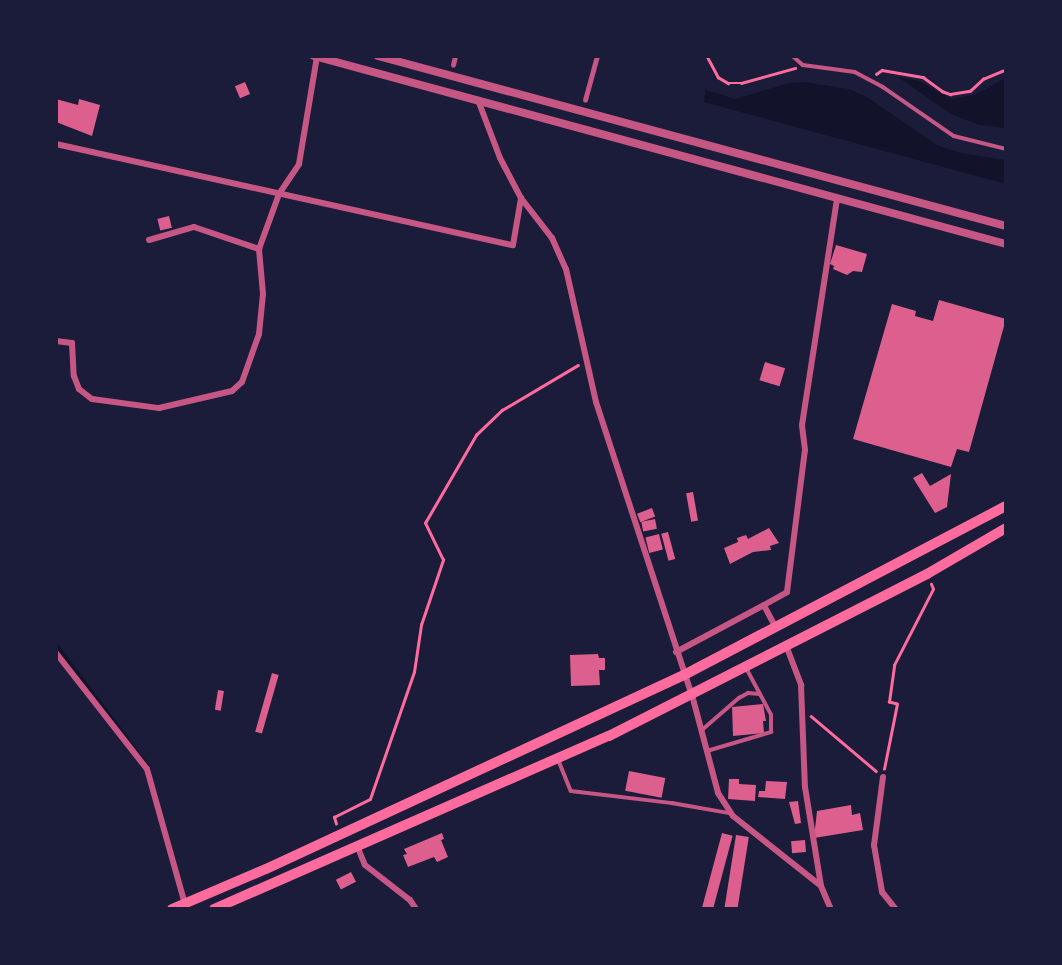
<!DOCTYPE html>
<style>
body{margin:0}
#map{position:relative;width:1062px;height:965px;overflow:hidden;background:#1b1b3a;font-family:"Nunito Sans",sans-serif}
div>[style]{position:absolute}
.water>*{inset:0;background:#12122b}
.stream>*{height:3.5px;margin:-1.75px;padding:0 1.75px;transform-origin:1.75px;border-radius:1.75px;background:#12122b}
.building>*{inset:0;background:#dd5f8e;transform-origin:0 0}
.path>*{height:2.5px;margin:-1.25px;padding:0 1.25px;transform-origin:1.25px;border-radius:1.25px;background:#ff6b9d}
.service>*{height:3.5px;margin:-1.75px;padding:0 1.75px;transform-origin:1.75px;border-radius:1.75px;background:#c65784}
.pedestrian>*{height:4.5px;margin:-2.25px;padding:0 2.25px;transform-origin:2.25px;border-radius:2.25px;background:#c65784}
.minor>*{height:6px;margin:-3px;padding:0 3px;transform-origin:3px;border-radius:3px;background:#c65784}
.tertiary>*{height:8px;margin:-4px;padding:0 4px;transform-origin:4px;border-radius:4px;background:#c65784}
.trunk>*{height:10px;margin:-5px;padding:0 5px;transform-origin:5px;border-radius:5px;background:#ff6b9d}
span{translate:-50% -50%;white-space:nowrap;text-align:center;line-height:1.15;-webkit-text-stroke:6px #1b1b3a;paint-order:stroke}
.frame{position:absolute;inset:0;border:58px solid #1b1b3a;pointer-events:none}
</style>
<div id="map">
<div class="water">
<div style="clip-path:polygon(898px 77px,919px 81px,951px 99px,974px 95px,1006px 78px,1006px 128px,980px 125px,951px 114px)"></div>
<div style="clip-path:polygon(804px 82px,849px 89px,867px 97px,937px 145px,960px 153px,1006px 160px,1006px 184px,704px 102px,706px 90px,735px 99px,789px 83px)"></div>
</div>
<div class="stream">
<div style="left:56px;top:644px;width:155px;rotate:53.1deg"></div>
</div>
<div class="building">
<div style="left:245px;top:82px;width:13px;height:11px;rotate:67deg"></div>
<div style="clip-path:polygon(56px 99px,78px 105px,79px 99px,100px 105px,92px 136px,56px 122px)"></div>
<div style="left:169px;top:216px;width:12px;height:12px;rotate:76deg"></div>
<div style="clip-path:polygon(836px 245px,867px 254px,862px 272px,853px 271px,847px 275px,833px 269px,834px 266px,830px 264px)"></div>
<div style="clip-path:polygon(939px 300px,1006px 319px,969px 452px,957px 449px,951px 467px,853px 439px,892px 304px,916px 311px,915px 316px,933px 321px)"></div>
<div style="left:765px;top:362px;width:21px;height:19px;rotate:17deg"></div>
<div style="clip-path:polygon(922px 473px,930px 486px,951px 474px,947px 507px,935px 513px,913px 478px)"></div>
<div style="left:693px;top:492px;width:29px;height:7px;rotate:80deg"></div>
<div style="left:652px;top:508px;width:9px;height:16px;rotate:69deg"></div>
<div style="left:655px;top:519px;width:10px;height:14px;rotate:79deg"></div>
<div style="clip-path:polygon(769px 528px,779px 543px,770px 546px,771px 550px,753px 552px,730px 564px,724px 548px,738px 542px,737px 538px,746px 535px,748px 539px)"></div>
<div style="left:668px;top:532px;width:28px;height:7px;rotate:75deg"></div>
<div style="left:659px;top:534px;width:16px;height:14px;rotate:76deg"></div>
<div style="clip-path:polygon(598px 654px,599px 658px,605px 658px,605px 670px,599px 670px,600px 685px,571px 686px,570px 655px)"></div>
<div style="left:272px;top:673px;width:7px;height:61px;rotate:16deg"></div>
<div style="left:218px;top:690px;width:6px;height:20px;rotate:9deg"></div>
<div style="clip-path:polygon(763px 704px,766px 721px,763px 721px,764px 733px,733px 736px,732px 707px)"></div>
<div style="left:629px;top:771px;width:37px;height:20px;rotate:11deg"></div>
<div style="clip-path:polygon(729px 779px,739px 779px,739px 784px,756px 785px,755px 801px,728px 799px)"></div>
<div style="clip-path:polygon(766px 781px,787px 782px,785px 799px,758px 797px,759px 791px,765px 791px)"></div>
<div style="clip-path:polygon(798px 801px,801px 823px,795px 824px,789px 802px)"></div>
<div style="clip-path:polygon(851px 805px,852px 815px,860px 813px,863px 830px,814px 838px,817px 811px)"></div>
<div style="clip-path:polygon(442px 833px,444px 839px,441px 840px,448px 857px,437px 862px,434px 857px,408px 867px,403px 855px,407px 854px,404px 849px)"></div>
<div style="left:722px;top:833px;width:11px;height:77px;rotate:15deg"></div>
<div style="left:736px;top:835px;width:13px;height:76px;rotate:9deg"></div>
<div style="left:805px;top:840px;width:12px;height:14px;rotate:85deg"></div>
<div style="left:351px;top:872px;width:11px;height:17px;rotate:63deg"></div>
</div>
<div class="path">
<div style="left:707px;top:56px;width:24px;rotate:62deg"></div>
<div style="left:718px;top:77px;width:12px;rotate:31deg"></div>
<div style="left:728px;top:83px;width:13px"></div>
<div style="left:741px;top:83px;width:56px;rotate:-15.5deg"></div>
<div style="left:876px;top:74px;width:7px;rotate:-34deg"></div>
<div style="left:882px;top:70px;width:42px;rotate:9.7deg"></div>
<div style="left:923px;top:77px;width:24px;rotate:36deg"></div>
<div style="left:942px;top:91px;width:9px;rotate:21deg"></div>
<div style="left:950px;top:94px;width:20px;rotate:-9deg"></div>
<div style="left:970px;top:91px;width:18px;rotate:-43deg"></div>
<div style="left:983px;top:79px;width:25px;rotate:-23deg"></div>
<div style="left:811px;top:716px;width:85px;rotate:40.2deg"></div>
<div style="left:884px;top:769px;width:66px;rotate:-78.7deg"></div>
<div style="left:897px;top:704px;width:8px;rotate:-166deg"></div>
<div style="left:889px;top:702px;width:37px;rotate:-82deg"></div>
<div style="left:894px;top:665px;width:85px;rotate:-62.8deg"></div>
<div style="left:933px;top:589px;width:5px;rotate:-112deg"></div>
<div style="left:336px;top:824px;width:7px;rotate:-106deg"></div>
<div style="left:334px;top:817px;width:40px;rotate:-26.6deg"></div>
<div style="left:370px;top:799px;width:134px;rotate:-70.9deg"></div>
<div style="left:414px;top:672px;width:48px;rotate:-81.5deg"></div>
<div style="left:421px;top:625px;width:69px;rotate:-71.3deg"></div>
<div style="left:443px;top:560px;width:41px;rotate:-115.9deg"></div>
<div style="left:425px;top:523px;width:102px;rotate:-59.9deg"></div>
<div style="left:476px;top:435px;width:36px;rotate:-44deg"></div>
<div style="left:502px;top:410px;width:88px;rotate:-30.6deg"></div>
</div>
<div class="service">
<div style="left:793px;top:56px;width:13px;rotate:42deg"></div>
<div style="left:803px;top:65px;width:52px;rotate:7.7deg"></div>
<div style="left:855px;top:72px;width:32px;rotate:28deg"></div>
<div style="left:883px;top:87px;width:86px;rotate:34.6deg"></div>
<div style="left:954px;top:136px;width:54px;rotate:14deg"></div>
<div style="left:702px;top:730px;width:49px;rotate:-40.9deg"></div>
<div style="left:739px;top:698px;width:10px;rotate:-29deg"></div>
<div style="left:748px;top:693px;width:12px;rotate:5deg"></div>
<div style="left:707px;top:751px;width:67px;rotate:-16.5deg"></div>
<div style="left:771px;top:732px;width:17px;rotate:-90deg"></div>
<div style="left:771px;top:715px;width:51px;rotate:-118.1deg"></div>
<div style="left:559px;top:761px;width:32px;rotate:68deg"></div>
<div style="left:571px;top:791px;width:102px;rotate:6.8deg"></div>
<div style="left:672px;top:803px;width:58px;rotate:10deg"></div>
</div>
<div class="pedestrian">
<div style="left:453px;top:65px;width:9px;rotate:-77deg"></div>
<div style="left:585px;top:100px;width:46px;rotate:-74.7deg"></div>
</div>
<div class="minor">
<div style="left:478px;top:100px;width:62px;rotate:69.2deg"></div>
<div style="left:500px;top:158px;width:45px;rotate:62.3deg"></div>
<div style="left:521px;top:198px;width:51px;rotate:52.2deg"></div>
<div style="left:552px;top:238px;width:34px;rotate:66deg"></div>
<div style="left:566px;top:269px;width:136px;rotate:77.3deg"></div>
<div style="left:596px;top:402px;width:308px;rotate:71.9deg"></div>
<div style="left:692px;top:695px;width:101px;rotate:75.1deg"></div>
<div style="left:718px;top:793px;width:27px;rotate:57deg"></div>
<div style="left:733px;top:816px;width:112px;rotate:38.5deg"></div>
<div style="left:821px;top:886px;width:25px;rotate:67deg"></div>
<div style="left:56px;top:144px;width:468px;rotate:12.5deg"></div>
<div style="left:513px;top:245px;width:48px;rotate:-80.3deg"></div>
<div style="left:149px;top:240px;width:47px;rotate:-16.1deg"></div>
<div style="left:194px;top:227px;width:69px;rotate:18.7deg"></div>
<div style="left:56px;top:341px;width:16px;rotate:7deg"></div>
<div style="left:72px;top:343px;width:33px;rotate:87deg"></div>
<div style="left:74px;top:376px;width:14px;rotate:69deg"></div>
<div style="left:79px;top:389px;width:16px;rotate:38deg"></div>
<div style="left:92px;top:399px;width:68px;rotate:7.7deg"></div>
<div style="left:159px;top:408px;width:75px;rotate:-13.1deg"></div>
<div style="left:232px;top:391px;width:13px;rotate:-42deg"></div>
<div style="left:242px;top:382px;width:51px;rotate:-70.5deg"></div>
<div style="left:259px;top:334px;width:40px;rotate:-84.3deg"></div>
<div style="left:263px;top:294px;width:45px;rotate:-95.1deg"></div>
<div style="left:259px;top:249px;width:59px;rotate:-70deg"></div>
<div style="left:279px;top:194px;width:36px;rotate:-56deg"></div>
<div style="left:299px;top:164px;width:109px;rotate:-80.5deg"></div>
<div style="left:776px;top:628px;width:26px;rotate:-118deg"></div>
<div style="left:764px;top:605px;width:26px;rotate:-29deg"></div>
<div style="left:787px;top:592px;width:143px;rotate:-82.8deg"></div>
<div style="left:805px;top:450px;width:25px;rotate:-97deg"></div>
<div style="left:802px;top:425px;width:230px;rotate:-81.2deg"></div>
<div style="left:787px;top:648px;width:40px;rotate:69deg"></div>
<div style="left:801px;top:685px;width:102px;rotate:87.8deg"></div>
<div style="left:805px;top:787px;width:100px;rotate:80.8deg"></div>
<div style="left:676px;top:652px;width:100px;rotate:-28.1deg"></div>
<div style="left:56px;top:653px;width:147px;rotate:51.9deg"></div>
<div style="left:147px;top:769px;width:140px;rotate:74.3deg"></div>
<div style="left:883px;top:777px;width:69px;rotate:97.5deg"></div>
<div style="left:874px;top:845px;width:48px;rotate:80.3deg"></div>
<div style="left:882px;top:892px;width:22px;rotate:51deg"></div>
<div style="left:358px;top:848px;width:18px;rotate:68deg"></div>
<div style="left:365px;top:865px;width:57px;rotate:37.9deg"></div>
<div style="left:410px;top:900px;width:11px;rotate:56deg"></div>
</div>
<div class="tertiary">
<div style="left:314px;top:56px;width:717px;rotate:15.2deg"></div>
<div style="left:378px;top:56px;width:651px;rotate:15.15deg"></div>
</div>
<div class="trunk">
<div style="left:172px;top:909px;width:102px;rotate:-23.1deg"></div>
<div style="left:266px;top:869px;width:461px;rotate:-24.9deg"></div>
<div style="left:684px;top:675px;width:364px;rotate:-27.7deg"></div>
<div style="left:214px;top:909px;width:431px;rotate:-23.7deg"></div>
<div style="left:609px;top:736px;width:357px;rotate:-27deg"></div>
<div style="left:927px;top:574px;width:91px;rotate:-30.2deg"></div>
</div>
<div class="frame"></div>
</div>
